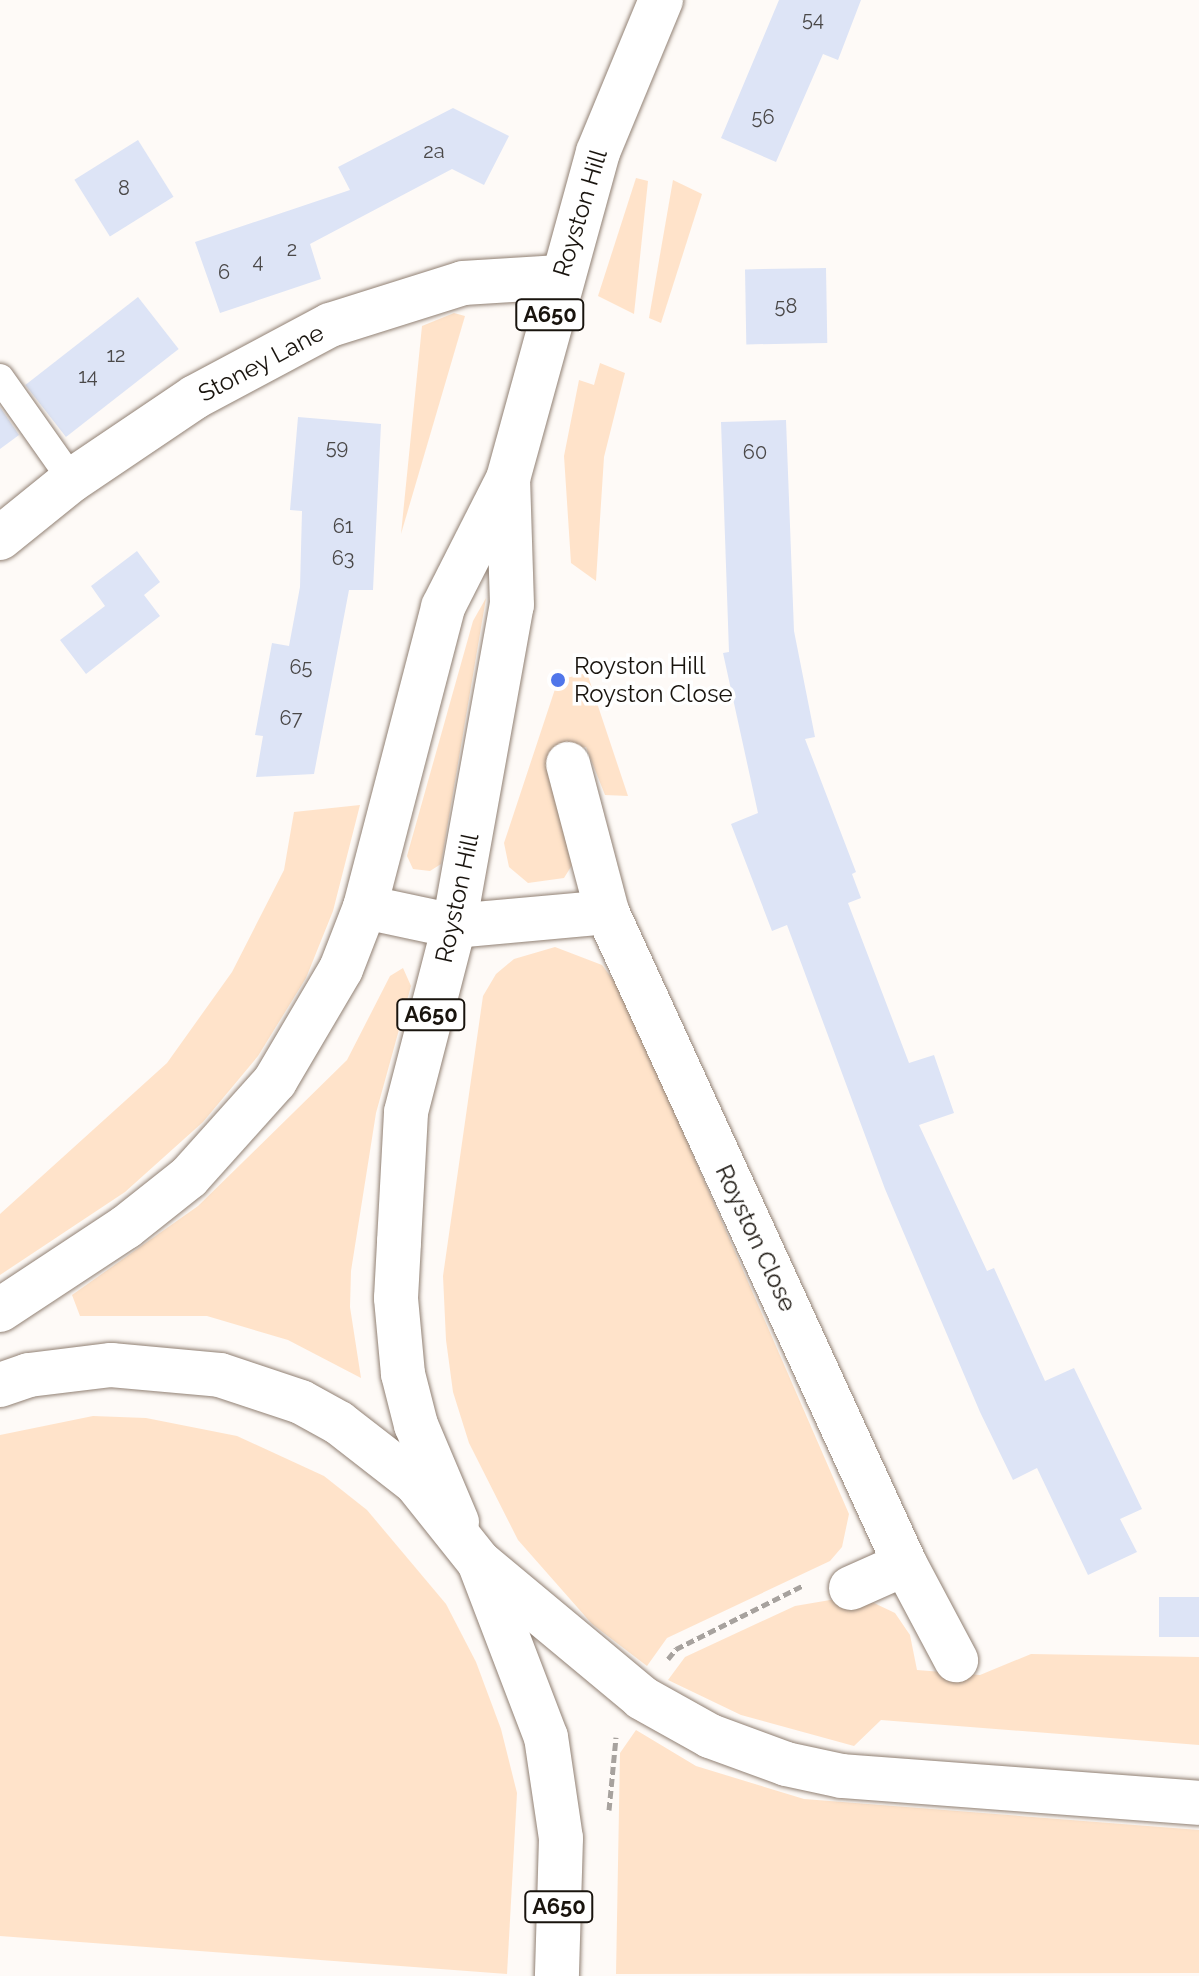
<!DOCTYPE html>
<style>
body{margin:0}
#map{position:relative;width:1199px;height:1976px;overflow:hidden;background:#fefaf7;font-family:Raleway,sans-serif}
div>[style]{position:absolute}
.green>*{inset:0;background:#ffe3ca}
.building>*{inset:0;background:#dde4f6;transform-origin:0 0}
.path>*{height:5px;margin-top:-2.5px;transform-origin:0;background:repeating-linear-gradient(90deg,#a7a29e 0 8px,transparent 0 12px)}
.roads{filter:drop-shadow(0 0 2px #918174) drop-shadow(0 0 2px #918174)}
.service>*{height:28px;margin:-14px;padding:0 14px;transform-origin:14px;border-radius:14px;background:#fff}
.minor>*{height:44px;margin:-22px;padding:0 22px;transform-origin:22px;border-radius:22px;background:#fff}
.primary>*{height:44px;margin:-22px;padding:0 22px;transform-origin:22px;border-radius:22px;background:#fff}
.trunk>*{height:44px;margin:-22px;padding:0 22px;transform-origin:22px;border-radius:22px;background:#fff}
.motorway>*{height:44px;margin:-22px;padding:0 22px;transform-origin:22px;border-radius:22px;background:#fff}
.dots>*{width:22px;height:22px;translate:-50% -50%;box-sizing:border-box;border:4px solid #fff;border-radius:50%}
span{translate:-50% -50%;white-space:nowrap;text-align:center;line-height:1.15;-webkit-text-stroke:7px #fff;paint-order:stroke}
.number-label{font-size:20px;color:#4a4848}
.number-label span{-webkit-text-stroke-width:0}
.shield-label span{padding:2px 6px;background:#fff;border:2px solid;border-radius:6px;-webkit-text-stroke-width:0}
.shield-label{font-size:22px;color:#19140e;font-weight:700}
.street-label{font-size:24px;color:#19140e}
.poi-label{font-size:24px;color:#19140e}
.left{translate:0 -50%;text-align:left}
</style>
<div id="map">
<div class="green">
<div style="clip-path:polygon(636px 178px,648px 181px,634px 314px,598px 296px)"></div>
<div style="clip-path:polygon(673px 180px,702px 194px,661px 323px,649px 318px)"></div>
<div style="clip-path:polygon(454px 313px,465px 316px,401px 534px,422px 326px)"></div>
<div style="clip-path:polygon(600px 363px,625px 373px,604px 457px,596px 581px,571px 563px,564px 456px,579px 380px,594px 385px)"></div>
<div style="clip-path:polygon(486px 598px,441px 864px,430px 871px,413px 869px,407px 856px,473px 621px)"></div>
<div style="clip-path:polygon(587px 673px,628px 796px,605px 795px,586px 747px,549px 755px,577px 857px,564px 878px,528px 883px,509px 867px,504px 843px,558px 680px)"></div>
<div style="clip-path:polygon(360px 805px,333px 911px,306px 978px,258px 1056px,203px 1122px,125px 1192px,0 1275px,0 1214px,167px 1063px,232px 972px,284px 870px,294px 812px)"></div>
<div style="clip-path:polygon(555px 947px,602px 965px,622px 992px,849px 1514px,842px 1547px,830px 1561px,667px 1638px,647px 1666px,592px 1624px,518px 1540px,469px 1443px,453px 1392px,446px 1340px,443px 1276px,483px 996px,496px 974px,514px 959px)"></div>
<div style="clip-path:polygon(403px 968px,411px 986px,376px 1113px,351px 1271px,350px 1307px,361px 1378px,288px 1340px,207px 1316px,80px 1316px,72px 1295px,198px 1206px,347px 1060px,390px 976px)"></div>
<div style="clip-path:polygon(93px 1416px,146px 1418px,237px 1436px,324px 1476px,367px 1510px,446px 1604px,476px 1662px,501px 1729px,517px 1793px,507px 1974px,0 1936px,0 1435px)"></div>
<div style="clip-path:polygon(836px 1599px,874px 1603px,895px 1613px,910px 1635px,917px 1670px,980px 1675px,1031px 1654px,1199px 1657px,1199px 1745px,881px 1720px,854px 1746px,741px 1715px,668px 1680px,685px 1657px,795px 1606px)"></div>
<div style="clip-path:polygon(636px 1730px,696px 1766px,804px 1799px,1199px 1830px,1199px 1973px,616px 1974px,620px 1753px)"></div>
</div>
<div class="building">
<div style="clip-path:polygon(779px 0,861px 0,838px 60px,823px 54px,776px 162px,721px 138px)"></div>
<div style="clip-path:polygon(453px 108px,509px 136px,484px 185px,452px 169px,310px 244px,321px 279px,220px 313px,195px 242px,350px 190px,338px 167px)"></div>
<div style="left:138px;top:140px;width:67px;height:75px;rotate:58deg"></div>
<div style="left:826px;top:268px;width:75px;height:81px;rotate:89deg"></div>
<div style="left:138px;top:297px;width:66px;height:143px;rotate:52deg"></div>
<div style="clip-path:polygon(0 407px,19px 435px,0 449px)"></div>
<div style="clip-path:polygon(298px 417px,381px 424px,373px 590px,349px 590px,314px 774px,256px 777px,263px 736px,255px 735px,272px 643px,289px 646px,300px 587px,302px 511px,290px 510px)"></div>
<div style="clip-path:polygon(786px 420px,794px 631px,815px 737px,805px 739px,856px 872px,852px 874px,861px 898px,848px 903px,909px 1063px,934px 1055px,954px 1113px,919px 1125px,987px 1271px,994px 1268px,1045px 1381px,1074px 1368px,1142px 1509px,1120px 1519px,1137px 1552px,1088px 1575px,1037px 1468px,1013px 1480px,980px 1412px,885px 1189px,787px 925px,772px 931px,731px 824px,758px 813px,723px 653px,729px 652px,721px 422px)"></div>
<div style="clip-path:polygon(137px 551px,160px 582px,144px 595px,160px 616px,86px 674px,60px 640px,105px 606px,91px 586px)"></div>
<div style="left:1159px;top:1597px;width:40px;height:40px"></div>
</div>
<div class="path">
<div style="left:668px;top:1659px;width:13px;rotate:-51deg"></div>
<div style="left:676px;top:1649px;width:141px;rotate:-26.6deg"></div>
<div style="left:609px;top:1810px;width:73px;rotate:-84.5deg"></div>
</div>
<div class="roads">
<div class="service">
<div style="left:0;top:378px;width:125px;rotate:54.8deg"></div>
</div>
<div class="minor">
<div style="left:0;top:538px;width:92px;rotate:-38.9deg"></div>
<div style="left:72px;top:480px;width:148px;rotate:-34deg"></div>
<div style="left:195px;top:397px;width:153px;rotate:-28.1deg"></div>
<div style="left:330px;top:325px;width:139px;rotate:-17.5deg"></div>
<div style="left:463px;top:283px;width:97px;rotate:-3.5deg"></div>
<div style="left:568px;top:764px;width:153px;rotate:75.2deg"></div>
<div style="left:607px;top:912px;width:717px;rotate:65.44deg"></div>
<div style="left:905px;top:1564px;width:109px;rotate:62deg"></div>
<div style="left:365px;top:907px;width:91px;rotate:12.1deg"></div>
<div style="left:454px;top:926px;width:154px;rotate:-5.2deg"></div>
<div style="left:851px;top:1588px;width:59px;rotate:-24deg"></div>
</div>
<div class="primary">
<div style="left:0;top:1310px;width:151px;rotate:-33.4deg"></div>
<div style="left:126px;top:1227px;width:80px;rotate:-38.4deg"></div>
<div style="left:189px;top:1177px;width:129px;rotate:-48.1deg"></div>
<div style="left:275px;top:1081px;width:130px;rotate:-59.5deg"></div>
<div style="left:341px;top:969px;width:66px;rotate:-68.8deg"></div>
<div style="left:365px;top:907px;width:310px;rotate:-75.4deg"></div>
<div style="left:443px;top:607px;width:144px;rotate:-63.1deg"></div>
<div style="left:508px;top:479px;width:339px;rotate:-74.6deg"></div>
<div style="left:598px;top:152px;width:165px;rotate:-67.5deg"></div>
<div style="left:457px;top:1522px;width:105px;rotate:-112.9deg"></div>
<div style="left:416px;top:1425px;width:53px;rotate:-104.3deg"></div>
<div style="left:403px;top:1374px;width:76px;rotate:-95.3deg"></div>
<div style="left:396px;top:1298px;width:56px;rotate:-86.9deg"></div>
<div style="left:399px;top:1242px;width:130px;rotate:-86.9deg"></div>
<div style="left:406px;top:1112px;width:192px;rotate:-75.5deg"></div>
<div style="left:454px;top:926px;width:326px;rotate:-79.8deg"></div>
<div style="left:512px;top:605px;width:124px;rotate:-91.8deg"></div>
</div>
<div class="trunk">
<div style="left:0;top:1385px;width:31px;rotate:-19deg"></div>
<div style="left:29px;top:1375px;width:83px;rotate:-7deg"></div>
<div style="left:111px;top:1365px;width:109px;rotate:5.2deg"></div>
<div style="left:220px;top:1375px;width:85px;rotate:18.4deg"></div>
<div style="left:301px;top:1402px;width:43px;rotate:28.9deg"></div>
<div style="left:339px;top:1423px;width:98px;rotate:37.9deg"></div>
<div style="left:416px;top:1483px;width:101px;rotate:51.4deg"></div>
<div style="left:479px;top:1562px;width:187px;rotate:69.1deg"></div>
<div style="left:546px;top:1737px;width:102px;rotate:81.6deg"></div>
<div style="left:561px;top:1838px;width:138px;rotate:91.7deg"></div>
</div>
<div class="motorway">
<div style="left:479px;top:1562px;width:212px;rotate:39.8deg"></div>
<div style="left:642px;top:1698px;width:78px;rotate:29.2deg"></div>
<div style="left:710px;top:1736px;width:81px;rotate:20.2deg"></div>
<div style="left:786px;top:1764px;width:57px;rotate:12.1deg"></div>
<div style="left:842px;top:1776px;width:358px;rotate:4.3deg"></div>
</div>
</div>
<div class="dots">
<div style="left:558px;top:680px;background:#5076ea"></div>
</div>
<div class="number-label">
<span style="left:813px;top:19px">54</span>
<span style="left:763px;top:117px">56</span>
<span style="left:434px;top:151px">2a</span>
<span style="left:124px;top:188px">8</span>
<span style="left:292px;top:249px">2</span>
<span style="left:258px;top:261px">4</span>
<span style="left:224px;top:272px">6</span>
<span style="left:786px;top:306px">58</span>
<span style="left:116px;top:355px">12</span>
<span style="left:88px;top:376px">14</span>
<span style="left:337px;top:447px">59</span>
<span style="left:755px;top:452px">60</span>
<span style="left:343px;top:526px">61</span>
<span style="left:343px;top:558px">63</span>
<span style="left:301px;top:667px">65</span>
<span style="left:291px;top:718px">67</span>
</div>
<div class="shield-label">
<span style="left:550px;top:315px">A650</span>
<span style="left:431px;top:1015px">A650</span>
<span style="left:559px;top:1907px">A650</span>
</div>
<div class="street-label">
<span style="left:580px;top:213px;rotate:-73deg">Royston Hill</span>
<span style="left:261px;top:363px;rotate:-28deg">Stoney Lane</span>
<span style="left:457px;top:898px;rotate:-78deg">Royston Hill</span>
<span style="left:756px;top:1238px;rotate:65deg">Royston Close</span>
</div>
<div class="poi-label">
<span class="left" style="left:574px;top:680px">Royston Hill<br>Royston Close</span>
</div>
</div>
